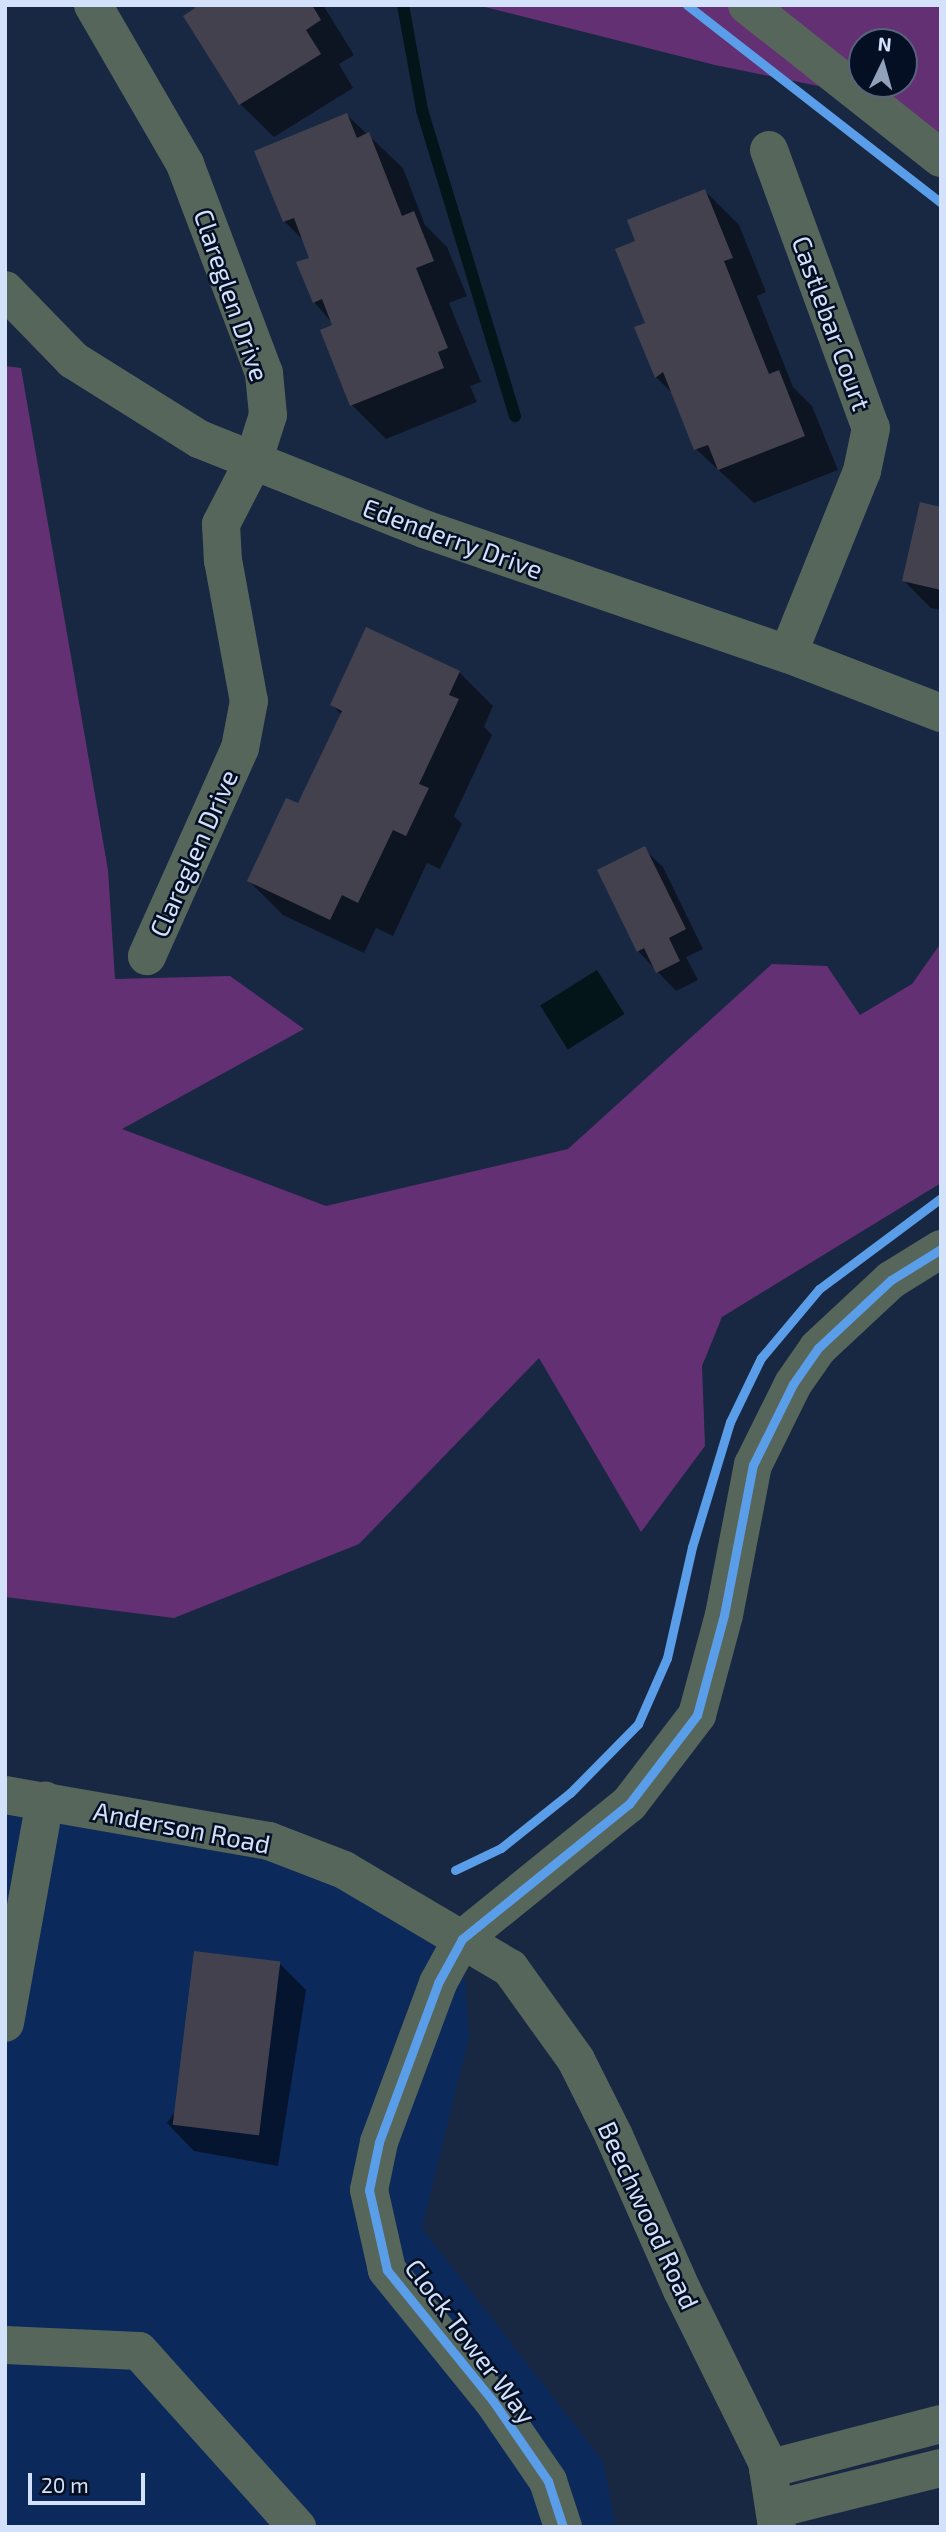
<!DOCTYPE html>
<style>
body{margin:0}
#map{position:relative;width:946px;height:2532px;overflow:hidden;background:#192842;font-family:"Exo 2",sans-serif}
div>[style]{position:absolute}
.built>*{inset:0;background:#0b295a}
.forest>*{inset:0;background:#633073}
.water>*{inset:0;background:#031518;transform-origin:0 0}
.shadow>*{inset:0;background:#0007}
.stream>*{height:12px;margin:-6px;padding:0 6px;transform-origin:6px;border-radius:6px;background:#031518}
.building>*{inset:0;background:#44414e;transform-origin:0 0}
.minor>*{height:38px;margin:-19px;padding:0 19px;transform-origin:19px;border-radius:19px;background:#57665b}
.cycleway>*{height:9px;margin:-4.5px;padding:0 4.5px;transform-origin:4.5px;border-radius:4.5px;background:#5a9eea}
span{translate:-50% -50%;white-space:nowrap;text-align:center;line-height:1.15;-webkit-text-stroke:5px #040f24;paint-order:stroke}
.street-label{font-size:26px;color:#d3e2fa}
.frame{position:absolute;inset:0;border:7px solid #d3e2fa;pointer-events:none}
.north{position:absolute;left:848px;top:28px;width:70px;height:70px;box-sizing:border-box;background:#040f24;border:2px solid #57637a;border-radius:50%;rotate:5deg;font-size:19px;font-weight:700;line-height:28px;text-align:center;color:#d3e2fa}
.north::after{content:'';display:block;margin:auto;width:24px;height:32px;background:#92a1ba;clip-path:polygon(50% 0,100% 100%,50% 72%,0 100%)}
.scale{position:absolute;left:28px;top:2473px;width:117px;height:32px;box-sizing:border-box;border:4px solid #d3e2fa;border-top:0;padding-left:9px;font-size:21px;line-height:24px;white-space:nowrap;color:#d3e2fa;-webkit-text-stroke:5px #040f24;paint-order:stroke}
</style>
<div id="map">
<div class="built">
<div style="clip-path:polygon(5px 1795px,269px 1841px,462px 1939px,469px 2037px,422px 2228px,603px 2461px,616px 2527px,5px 2527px)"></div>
</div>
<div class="forest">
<div style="clip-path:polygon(evenodd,477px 5px,941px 5px,941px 158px,862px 95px,715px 65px,477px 5px,862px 42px,904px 42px,904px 84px,862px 84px,862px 42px)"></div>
<div style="clip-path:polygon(5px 366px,21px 368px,108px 870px,115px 979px,230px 976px,304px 1029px,122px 1129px,326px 1206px,568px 1149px,772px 964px,827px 966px,860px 1015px,912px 984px,941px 943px,941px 1183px,722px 1317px,702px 1366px,705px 1446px,641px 1532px,539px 1358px,359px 1544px,174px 1618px,5px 1597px)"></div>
</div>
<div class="water">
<div style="left:597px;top:970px;width:52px;height:67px;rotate:58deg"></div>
</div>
<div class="shadow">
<div style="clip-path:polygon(195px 5px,323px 5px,354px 55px,339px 64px,353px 88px,274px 137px,240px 104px)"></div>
<div style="clip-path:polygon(347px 115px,403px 168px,425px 225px,447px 247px,467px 296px,449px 303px,481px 382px,470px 386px,477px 402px,386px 439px,352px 405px,322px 331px,335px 326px,314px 302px,312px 259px,305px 242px,284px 221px)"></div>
<div style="clip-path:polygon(705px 191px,739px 225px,766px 292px,757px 296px,793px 387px,812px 406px,838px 470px,754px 503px,696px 449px,675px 396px,656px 377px,637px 328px,647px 324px,638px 242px)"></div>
<div style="clip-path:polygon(941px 509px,941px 610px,931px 608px,904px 581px)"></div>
<div style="clip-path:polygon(459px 672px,493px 706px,484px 727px,492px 735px,454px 816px,462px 824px,440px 869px,427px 863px,393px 936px,376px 928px,364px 953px,283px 915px,249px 881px,299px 805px,342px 715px,332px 705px)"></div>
<div style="clip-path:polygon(644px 849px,663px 867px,703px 949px,686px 957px,698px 980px,676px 991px,638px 951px)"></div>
<div style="clip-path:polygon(279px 1963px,306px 1990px,278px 2166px,194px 2151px,167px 2123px)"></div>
</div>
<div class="stream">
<div style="left:403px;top:5px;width:107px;rotate:79.7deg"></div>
<div style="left:422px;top:110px;width:320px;rotate:73.1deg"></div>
</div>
<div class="building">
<div style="clip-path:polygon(193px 5px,312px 5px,321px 20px,306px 30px,321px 54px,239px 105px,183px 16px,195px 8px)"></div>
<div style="clip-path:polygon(347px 113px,357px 138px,369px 132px,402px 216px,414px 211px,434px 261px,416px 268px,448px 348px,438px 352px,444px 368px,350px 406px,320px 330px,332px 325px,322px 299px,313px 303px,296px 262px,309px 258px,294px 218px,283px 222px,254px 151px)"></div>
<div style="clip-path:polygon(705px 189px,733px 258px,724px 261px,769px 374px,779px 370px,805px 436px,718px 470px,708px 445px,694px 450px,663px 372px,655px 378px,634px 327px,645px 323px,615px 249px,635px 241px,627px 220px)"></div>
<div style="clip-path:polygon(920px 502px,941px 507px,941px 590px,902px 581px)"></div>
<div style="clip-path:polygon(366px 627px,460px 671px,449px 695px,459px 699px,419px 784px,429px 788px,406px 836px,393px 830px,358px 903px,342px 895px,330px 920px,247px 881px,286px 798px,298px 803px,342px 711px,330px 705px)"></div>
<div style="clip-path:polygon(645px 846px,686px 929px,669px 938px,680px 961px,656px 973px,644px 948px,637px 952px,597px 870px)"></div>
<div style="left:194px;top:1951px;width:87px;height:175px;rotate:7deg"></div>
</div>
<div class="minor">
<div style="left:93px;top:5px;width:184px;rotate:59.9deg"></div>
<div style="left:185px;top:164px;width:223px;rotate:69.3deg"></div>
<div style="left:264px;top:373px;width:42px;rotate:84.6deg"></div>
<div style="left:268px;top:415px;width:49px;rotate:107.7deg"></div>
<div style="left:253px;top:462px;width:70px;rotate:117.3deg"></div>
<div style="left:221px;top:524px;width:36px;rotate:87deg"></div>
<div style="left:223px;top:560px;width:143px;rotate:79.6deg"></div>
<div style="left:249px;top:701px;width:48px;rotate:100.8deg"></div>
<div style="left:240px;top:748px;width:228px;rotate:114.1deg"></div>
<div style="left:747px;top:5px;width:247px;rotate:38.3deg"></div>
<div style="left:769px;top:150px;width:296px;rotate:69.9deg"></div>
<div style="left:871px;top:428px;width:44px;rotate:101.8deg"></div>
<div style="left:862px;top:471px;width:197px;rotate:112deg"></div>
<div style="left:5px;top:290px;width:98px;rotate:45.8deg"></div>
<div style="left:73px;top:360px;width:149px;rotate:32.1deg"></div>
<div style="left:199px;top:439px;width:242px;rotate:21.8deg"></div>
<div style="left:424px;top:529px;width:385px;rotate:19deg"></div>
<div style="left:788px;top:654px;width:164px;rotate:21.1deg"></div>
<div style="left:5px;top:1795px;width:268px;rotate:9.9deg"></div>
<div style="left:269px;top:1841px;width:80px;rotate:21.1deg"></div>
<div style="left:344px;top:1870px;width:193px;rotate:30.6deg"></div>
<div style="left:510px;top:1968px;width:113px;rotate:54.3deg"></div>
<div style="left:576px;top:2060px;width:85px;rotate:63.4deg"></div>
<div style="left:614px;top:2136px;width:168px;rotate:66.2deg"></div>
<div style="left:682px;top:2290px;width:192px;rotate:63.7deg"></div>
<div style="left:767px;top:2462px;width:66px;rotate:81.3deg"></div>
<div style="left:5px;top:2023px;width:226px;rotate:-79.8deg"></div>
<div style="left:5px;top:2345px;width:134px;rotate:2.6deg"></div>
<div style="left:139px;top:2351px;width:237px;rotate:48.1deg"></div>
<div style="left:768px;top:2469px;width:179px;rotate:-14.6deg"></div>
<div style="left:775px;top:2509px;width:171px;rotate:-13.9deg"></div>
<div style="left:563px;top:2527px;width:48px;rotate:-108.1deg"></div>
<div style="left:548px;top:2481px;width:97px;rotate:-124.5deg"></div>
<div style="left:493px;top:2401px;width:169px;rotate:-129deg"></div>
<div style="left:387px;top:2270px;width:82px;rotate:-102.7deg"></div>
<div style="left:369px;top:2190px;width:49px;rotate:-78.2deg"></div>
<div style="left:379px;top:2142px;width:170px;rotate:-69.6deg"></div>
<div style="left:438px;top:1983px;width:50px;rotate:-61.4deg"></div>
<div style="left:462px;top:1939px;width:215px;rotate:-39deg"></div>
<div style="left:629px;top:1804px;width:112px;rotate:-52.6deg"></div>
<div style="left:697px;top:1715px;width:104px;rotate:-74.9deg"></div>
<div style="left:724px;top:1615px;width:153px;rotate:-79.1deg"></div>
<div style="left:753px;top:1465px;width:90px;rotate:-63.7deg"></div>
<div style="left:793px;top:1384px;width:44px;rotate:-55.2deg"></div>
<div style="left:818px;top:1348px;width:100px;rotate:-43deg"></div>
<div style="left:891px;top:1280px;width:59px;rotate:-31.8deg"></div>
</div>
<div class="cycleway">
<div style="left:687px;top:5px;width:322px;rotate:37.9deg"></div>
<div style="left:455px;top:1870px;width:51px;rotate:-25.6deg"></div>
<div style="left:501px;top:1848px;width:88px;rotate:-38.6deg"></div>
<div style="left:570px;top:1793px;width:97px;rotate:-45.4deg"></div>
<div style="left:638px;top:1724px;width:72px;rotate:-66.3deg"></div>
<div style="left:667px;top:1658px;width:114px;rotate:-77.3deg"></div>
<div style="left:692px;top:1547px;width:131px;rotate:-73.1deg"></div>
<div style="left:730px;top:1422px;width:71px;rotate:-64.2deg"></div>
<div style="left:761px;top:1358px;width:90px;rotate:-50deg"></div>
<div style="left:819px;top:1289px;width:152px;rotate:-36.7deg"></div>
<div style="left:563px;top:2527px;width:48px;rotate:-108.1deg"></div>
<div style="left:548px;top:2481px;width:97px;rotate:-124.5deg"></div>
<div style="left:493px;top:2401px;width:169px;rotate:-129deg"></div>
<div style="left:387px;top:2270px;width:82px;rotate:-102.7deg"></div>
<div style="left:369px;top:2190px;width:49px;rotate:-78.2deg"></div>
<div style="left:379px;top:2142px;width:170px;rotate:-69.6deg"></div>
<div style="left:438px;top:1983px;width:50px;rotate:-61.4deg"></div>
<div style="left:462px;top:1939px;width:215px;rotate:-39deg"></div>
<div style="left:629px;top:1804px;width:112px;rotate:-52.6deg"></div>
<div style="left:697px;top:1715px;width:104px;rotate:-74.9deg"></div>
<div style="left:724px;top:1615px;width:153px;rotate:-79.1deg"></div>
<div style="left:753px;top:1465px;width:90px;rotate:-63.7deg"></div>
<div style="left:793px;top:1384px;width:44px;rotate:-55.2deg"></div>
<div style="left:818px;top:1348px;width:100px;rotate:-43deg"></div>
<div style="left:891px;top:1280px;width:59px;rotate:-31.8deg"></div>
</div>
<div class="street-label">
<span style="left:232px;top:295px;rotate:71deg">Clareglen Drive</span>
<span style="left:832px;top:323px;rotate:70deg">Castlebar Court</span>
<span style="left:453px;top:538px;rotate:20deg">Edenderry Drive</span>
<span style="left:193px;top:853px;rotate:-66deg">Clareglen Drive</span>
<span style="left:182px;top:1827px;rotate:11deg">Anderson Road</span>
<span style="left:649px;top:2215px;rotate:65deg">Beechwood Road</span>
<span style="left:471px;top:2341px;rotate:53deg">Clock Tower Way</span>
</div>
<div class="frame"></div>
<div class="north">N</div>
<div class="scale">20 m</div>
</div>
